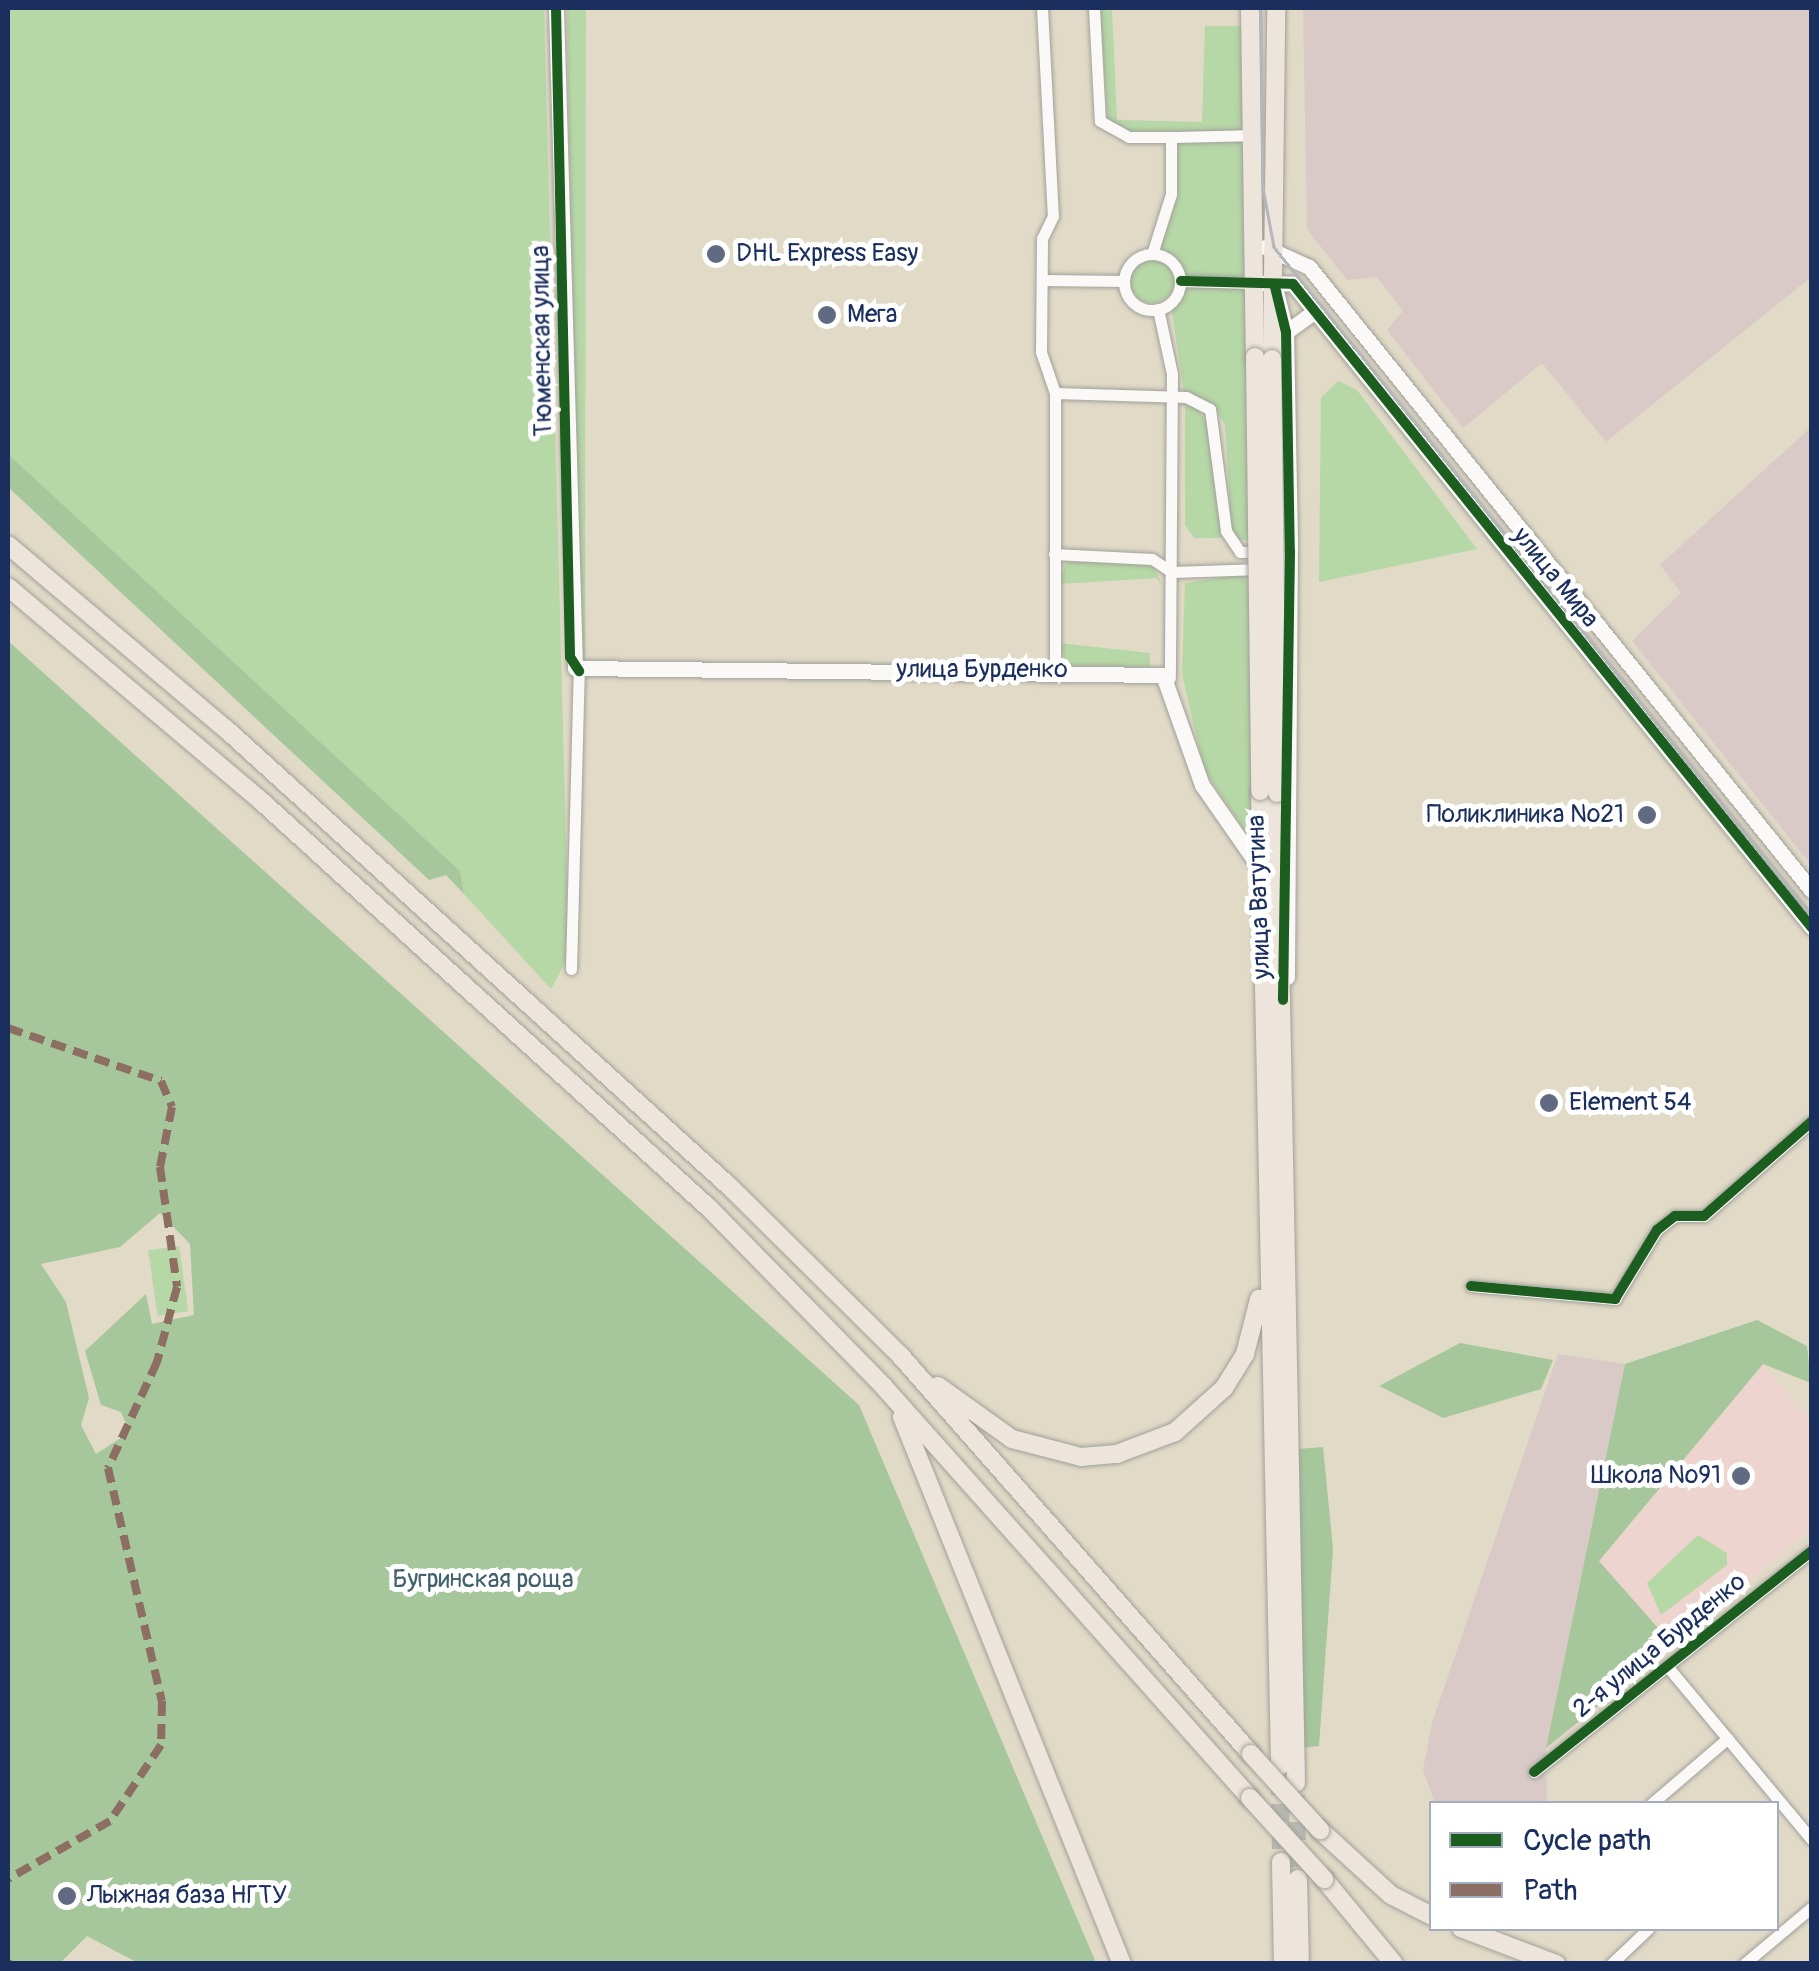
<!DOCTYPE html>
<meta charset="utf-8">
<style>
body{margin:0}
#map{position:relative;width:1819px;height:1971px;overflow:hidden;background:#e1dac7;font-family:Pangolin,sans-serif}
div>[style]{position:absolute}
.built>*{inset:0;background:#edd4ce}
.industrial>*{inset:0;background:#d9cac8}
.green>*{inset:0;background:#b6d7a6;transform-origin:0 0}
.round{border-radius:50%}
.forest>*{inset:0;background:#a6c69b}
.primary-tunnel>*{height:18px;margin-top:-9px;transform-origin:0;background:repeating-linear-gradient(90deg,#b9b8b2 0 18px,transparent 0 27px)}
.roads{filter:drop-shadow(0 0 2px #a1a09a) drop-shadow(0 0 2px #a1a09a)}
.minor>*{height:11px;margin:-5.5px;padding:0 5.5px;transform-origin:5.5px;border-radius:5.5px;background:#faf9f7}
.minor>.ring{margin:-5.5px;padding:0;box-sizing:content-box;background:none;border:11px solid #faf9f7;border-radius:50%}
.tertiary>*{height:15px;margin:-7.5px;padding:0 7.5px;transform-origin:7.5px;border-radius:7.5px;background:#faf9f7}
.primary>*{height:18px;margin:-9px;padding:0 9px;transform-origin:9px;border-radius:9px;background:#ede4db}
.tram>*{height:2.5px;margin:-1.25px;padding:0 1.25px;transform-origin:1.25px;border-radius:1.25px;background:#b5b6b9}
.bridges{filter:drop-shadow(0 0 2px #a1a09a) drop-shadow(0 0 2px #a1a09a)}
.primary-bridge>*{height:18px;margin:-9px;padding:0 9px;transform-origin:9px;border-radius:9px;background:#ede4db}
.quiet>*{height:8px;margin-top:-4px;transform-origin:0;background:repeating-linear-gradient(90deg,#8d6e63 0 15px,transparent 0 23px)}
.cycleway>*{height:10px;margin:-5px;padding:0 5px;transform-origin:5px;border-radius:5px;background:#1b5e20}
.dots>*{width:28px;height:28px;translate:-50% -50%;box-sizing:border-box;border:5px solid #fff;border-radius:50%}
span{translate:-50% -50%;white-space:nowrap;text-align:center;line-height:1.15;-webkit-text-stroke:10px #fff;paint-order:stroke}
.poi-label{font-size:25px;color:#1b2f5e}
.left{translate:0 -50%;text-align:left}
.right{translate:-100% -50%;text-align:right}
.street-label{font-size:25px;color:#1b2f5e}
.park-label{font-size:25px;color:#3f616c}
.frame{position:absolute;inset:0;border:10px solid #1b2f5e;pointer-events:none}
.legend{position:absolute;left:1429px;top:1801px;width:350px;height:130px;box-sizing:border-box;background:#fff;border:2px solid #a4acbf;margin:0;padding:12px 18px;list-style:none;font-size:30px;color:#1b2f5e}
.legend li{display:flex;align-items:center;gap:20px;height:50px}
.legend b{width:50px;border:2px solid #a4acbf}
</style>
<div id="map">
<div class="built">
<div style="clip-path:polygon(1763px 1364px,1811px 1422px,1811px 1529px,1673px 1645px,1599px 1562px)"></div>
</div>
<div class="industrial">
<div style="clip-path:polygon(1303px 8px,1811px 8px,1811px 277px,1606px 442px,1542px 363px,1463px 428px,1387px 330px,1403px 311px,1377px 277px,1347px 280px,1307px 229px)"></div>
<div style="clip-path:polygon(1811px 427px,1811px 865px,1632px 641px,1681px 593px,1660px 565px)"></div>
<div style="clip-path:polygon(1558px 1354px,1625px 1364px,1546px 1748px,1547px 1803px,1435px 1803px,1423px 1770px,1432px 1723px)"></div>
</div>
<div class="green">
<div style="clip-path:polygon(8px 8px,544px 8px,569px 955px,551px 989px,464px 894px,460px 871px,8px 454px)"></div>
<div style="clip-path:polygon(567px 8px,586px 8px,585px 663px,577px 660px)"></div>
<div style="clip-path:polygon(1099px 8px,1112px 8px,1117px 120px,1202px 122px,1205px 26px,1246px 26px,1247px 131px,1131px 133px,1108px 119px)"></div>
<div style="clip-path:polygon(1246px 142px,1248px 276px,1184px 278px,1159px 244px,1174px 143px)"></div>
<div class="round" style="left:1130px;top:259px;width:44px;height:44px"></div>
<div style="clip-path:polygon(1185px 288px,1249px 289px,1251px 540px,1232px 540px,1225px 425px,1213px 405px,1184px 392px,1172px 312px)"></div>
<div style="clip-path:polygon(1338px 381px,1357px 390px,1477px 549px,1319px 582px,1321px 398px)"></div>
<div style="clip-path:polygon(1193px 403px,1214px 431px,1222px 538px,1194px 538px,1185px 525px,1185px 404px)"></div>
<div style="clip-path:polygon(1066px 562px,1139px 562px,1154px 568px,1163px 586px,1157px 578px,1059px 584px)"></div>
<div style="clip-path:polygon(1250px 573px,1253px 843px,1204px 770px,1182px 674px,1185px 583px)"></div>
<div style="clip-path:polygon(1059px 643px,1150px 653px,1150px 667px,1067px 666px)"></div>
<div style="left:179px;top:1246px;width:66px;height:31px;rotate:82deg"></div>
<div style="clip-path:polygon(1698px 1535px,1727px 1553px,1727px 1565px,1661px 1615px,1647px 1583px)"></div>
</div>
<div class="forest">
<div style="clip-path:polygon(8px 454px,460px 871px,464px 894px,446px 875px,429px 880px,8px 487px)"></div>
<div style="clip-path:polygon(evenodd,8px 641px,859px 1405px,1096px 1963px,140px 1964px,87px 1936px,60px 1963px,8px 1963px,8px 641px,160px 1213px,190px 1244px,194px 1315px,152px 1324px,146px 1294px,85px 1351px,101px 1405px,121px 1412px,130px 1432px,96px 1454px,81px 1425px,89px 1398px,66px 1302px,41px 1264px,120px 1247px,160px 1213px)"></div>
<div style="clip-path:polygon(1757px 1320px,1807px 1346px,1811px 1383px,1763px 1364px,1599px 1561px,1673px 1645px,1546px 1748px,1625px 1364px)"></div>
<div style="clip-path:polygon(1460px 1343px,1553px 1360px,1541px 1389px,1443px 1418px,1379px 1386px)"></div>
<div style="clip-path:polygon(1323px 1447px,1333px 1549px,1319px 1746px,1301px 1748px,1298px 1449px)"></div>
</div>
<div class="primary-tunnel">
<div style="left:1280px;top:1777px;width:85px;rotate:89.3deg"></div>
<div style="left:1296px;top:1795px;width:84px;rotate:88.6deg"></div>
</div>
<div class="roads">
<div class="minor">
<div style="left:1042px;top:8px;width:208px;rotate:87deg"></div>
<div style="left:1053px;top:216px;width:25px;rotate:116deg"></div>
<div style="left:1042px;top:239px;width:113px;rotate:90.5deg"></div>
<div style="left:1041px;top:352px;width:43px;rotate:71.1deg"></div>
<div style="left:1055px;top:393px;width:277px;rotate:90deg"></div>
<div style="left:1094px;top:8px;width:113px;rotate:87deg"></div>
<div style="left:1100px;top:121px;width:33px;rotate:29deg"></div>
<div style="left:1129px;top:137px;width:42px"></div>
<div style="left:1171px;top:137px;width:57px;rotate:90deg"></div>
<div style="left:1171px;top:194px;width:63px;rotate:107.6deg"></div>
<div style="left:1171px;top:137px;width:81px;rotate:-1.4deg"></div>
<div class="ring" style="left:1124px;top:254px;width:45px;height:45px"></div>
<div style="left:1042px;top:280px;width:82px;rotate:0.7deg"></div>
<div style="left:1181px;top:281px;width:73px;rotate:1.6deg"></div>
<div style="left:1158px;top:309px;width:66px;rotate:77.8deg"></div>
<div style="left:1172px;top:374px;width:304px;rotate:90.4deg"></div>
<div style="left:1055px;top:393px;width:131px;rotate:1.7deg"></div>
<div style="left:1186px;top:397px;width:27px;rotate:27deg"></div>
<div style="left:1210px;top:409px;width:123px;rotate:82.5deg"></div>
<div style="left:1226px;top:531px;width:25px;rotate:56deg"></div>
<div style="left:1240px;top:552px;width:22px"></div>
<div style="left:1054px;top:554px;width:98px;rotate:2.9deg"></div>
<div style="left:1152px;top:559px;width:24px;rotate:33deg"></div>
<div style="left:1172px;top:572px;width:89px;rotate:-1.9deg"></div>
<div style="left:571px;top:969px;width:298px;rotate:-88.5deg"></div>
<div style="left:1471px;top:1286px;width:145px;rotate:5.2deg"></div>
<div style="left:1615px;top:1299px;width:81px;rotate:-58.7deg"></div>
<div style="left:1657px;top:1230px;width:23px;rotate:-38deg"></div>
<div style="left:1675px;top:1216px;width:29px"></div>
<div style="left:1704px;top:1216px;width:144px;rotate:-41.3deg"></div>
<div style="left:1667px;top:1666px;width:226px;rotate:50.2deg"></div>
<div style="left:1534px;top:1772px;width:355px;rotate:-38.5deg"></div>
<div style="left:1651px;top:1804px;width:101px;rotate:-40.6deg"></div>
<div style="left:1611px;top:1964px;width:52px;rotate:-43.5deg"></div>
<div style="left:1744px;top:1964px;width:89px;rotate:-40deg"></div>
</div>
<div class="tertiary">
<div style="left:556px;top:8px;width:660px;rotate:88.35deg"></div>
<div style="left:575px;top:668px;width:588px;rotate:0.68deg"></div>
<div style="left:1163px;top:675px;width:117px;rotate:70.5deg"></div>
<div style="left:1202px;top:785px;width:103px;rotate:55.2deg"></div>
<div style="left:1265px;top:247px;width:48px;rotate:24.4deg"></div>
<div style="left:1309px;top:267px;width:801px;rotate:51.13deg"></div>
<div style="left:1254px;top:283px;width:39px;rotate:1deg"></div>
<div style="left:1293px;top:284px;width:827px;rotate:51.13deg"></div>
<div style="left:1276px;top:291px;width:42px;rotate:76.3deg"></div>
<div style="left:1286px;top:332px;width:211px;rotate:88.9deg"></div>
<div style="left:1290px;top:543px;width:434px;rotate:90.4deg"></div>
<div style="left:1286px;top:332px;width:36px;rotate:-36deg"></div>
</div>
<div class="primary">
<div style="left:1250px;top:8px;width:349px;rotate:89.2deg"></div>
<div style="left:1272px;top:359px;width:351px;rotate:-89.3deg"></div>
<div style="left:8px;top:545px;width:285px;rotate:40.2deg"></div>
<div style="left:226px;top:729px;width:680px;rotate:42.26deg"></div>
<div style="left:729px;top:1186px;width:239px;rotate:44.7deg"></div>
<div style="left:899px;top:1354px;width:533px;rotate:48.65deg"></div>
<div style="left:8px;top:587px;width:329px;rotate:40.2deg"></div>
<div style="left:259px;top:799px;width:608px;rotate:42.27deg"></div>
<div style="left:709px;top:1208px;width:250px;rotate:45.6deg"></div>
<div style="left:884px;top:1387px;width:550px;rotate:48.31deg"></div>
<div style="left:1260px;top:791px;width:975px;rotate:88.82deg"></div>
<div style="left:1277px;top:793px;width:990px;rotate:88.9deg"></div>
<div style="left:938px;top:1386px;width:91px;rotate:35.6deg"></div>
<div style="left:1012px;top:1439px;width:71px;rotate:14.6deg"></div>
<div style="left:1081px;top:1457px;width:36px;rotate:-5deg"></div>
<div style="left:1117px;top:1454px;width:62px;rotate:-20.8deg"></div>
<div style="left:1175px;top:1432px;width:66px;rotate:-41.9deg"></div>
<div style="left:1224px;top:1388px;width:40px;rotate:-58deg"></div>
<div style="left:1245px;top:1354px;width:57px;rotate:-75.7deg"></div>
<div style="left:902px;top:1417px;width:590px;rotate:68.09deg"></div>
<div style="left:1320px;top:1830px;width:96px;rotate:42.5deg"></div>
<div style="left:1391px;top:1895px;width:46px;rotate:27.1deg"></div>
<div style="left:1281px;top:1862px;width:102px;rotate:88.9deg"></div>
<div style="left:1298px;top:1879px;width:85px;rotate:88.7deg"></div>
<div style="left:1324px;top:1879px;width:110px;rotate:50.5deg"></div>
<div style="left:1461px;top:1928px;width:102px;rotate:20.8deg"></div>
</div>
</div>
<div class="tram">
<div style="left:1261px;top:8px;width:180px;rotate:89.4deg"></div>
<div style="left:1263px;top:188px;width:60px;rotate:79.4deg"></div>
<div style="left:1274px;top:247px;width:859px;rotate:51.24deg"></div>
</div>
<div class="bridges">
<div class="primary-bridge">
<div style="left:1255px;top:357px;width:434px;rotate:89.3deg"></div>
<div style="left:1272px;top:359px;width:434px;rotate:89.3deg"></div>
<div style="left:1251px;top:1754px;width:103px;rotate:47.8deg"></div>
<div style="left:1250px;top:1798px;width:110px;rotate:47.6deg"></div>
</div>
</div>
<div class="quiet">
<div style="left:8px;top:1028px;width:162px;rotate:19.1deg"></div>
<div style="left:161px;top:1081px;width:28px;rotate:67deg"></div>
<div style="left:172px;top:1107px;width:61px;rotate:101.3deg"></div>
<div style="left:160px;top:1167px;width:121px;rotate:81.9deg"></div>
<div style="left:177px;top:1287px;width:78px;rotate:104.9deg"></div>
<div style="left:157px;top:1362px;width:117px;rotate:114.8deg"></div>
<div style="left:108px;top:1468px;width:239px;rotate:77deg"></div>
<div style="left:162px;top:1701px;width:44px;rotate:91.3deg"></div>
<div style="left:161px;top:1745px;width:92px;rotate:123.9deg"></div>
<div style="left:110px;top:1821px;width:117px;rotate:150.4deg"></div>
<div style="left:8px;top:1961px;width:3px;rotate:72deg"></div>
</div>
<div class="cycleway">
<div style="left:556px;top:8px;width:649px;rotate:88.76deg"></div>
<div style="left:570px;top:657px;width:17px;rotate:57deg"></div>
<div style="left:1181px;top:281px;width:112px;rotate:1.5deg"></div>
<div style="left:1293px;top:284px;width:827px;rotate:51.13deg"></div>
<div style="left:1275px;top:287px;width:46px;rotate:76.3deg"></div>
<div style="left:1286px;top:332px;width:220px;rotate:89deg"></div>
<div style="left:1290px;top:552px;width:448px;rotate:90.9deg"></div>
<div style="left:1471px;top:1286px;width:145px;rotate:5.2deg"></div>
<div style="left:1615px;top:1299px;width:81px;rotate:-58.7deg"></div>
<div style="left:1657px;top:1230px;width:23px;rotate:-38deg"></div>
<div style="left:1675px;top:1216px;width:29px"></div>
<div style="left:1704px;top:1216px;width:144px;rotate:-41.3deg"></div>
<div style="left:1534px;top:1772px;width:355px;rotate:-38.5deg"></div>
</div>
<div class="dots">
<div style="left:716px;top:254px;background:#606b83"></div>
<div style="left:827px;top:315px;background:#606b83"></div>
<div style="left:1647px;top:815px;background:#606b83"></div>
<div style="left:1549px;top:1103px;background:#606b83"></div>
<div style="left:1741px;top:1476px;background:#606b83"></div>
<div style="left:67px;top:1896px;background:#606b83"></div>
</div>
<div class="poi-label">
<span class="left" style="left:736px;top:254px">DHL Express Easy</span>
<span class="left" style="left:847px;top:315px">Мега</span>
<span class="right" style="left:1624px;top:815px">Поликлиника №21</span>
<span class="left" style="left:1569px;top:1103px">Element 54</span>
<span class="right" style="left:1721px;top:1476px">Школа №91</span>
<span class="left" style="left:87px;top:1896px">Лыжная база НГТУ</span>
</div>
<div class="street-label">
<span style="left:543px;top:341px;rotate:-91deg">Тюменская улица</span>
<span style="left:1555px;top:578px;rotate:51deg">улица Мира</span>
<span style="left:982px;top:670px">улица Бурденко</span>
<span style="left:1260px;top:897px;rotate:-92deg">улица Ватутина</span>
<span style="left:1660px;top:1646px;rotate:-39deg">2-я улица Бурденко</span>
</div>
<div class="park-label">
<span style="left:483px;top:1580px">Бугринская роща</span>
</div>
<div class="frame"></div>
<ul class="legend">
<li><b style="height:12px;background:#1b5e20"></b>Cycle path</li>
<li><b style="height:12px;background:#8d6e63"></b>Path</li>
</ul>
</div>
